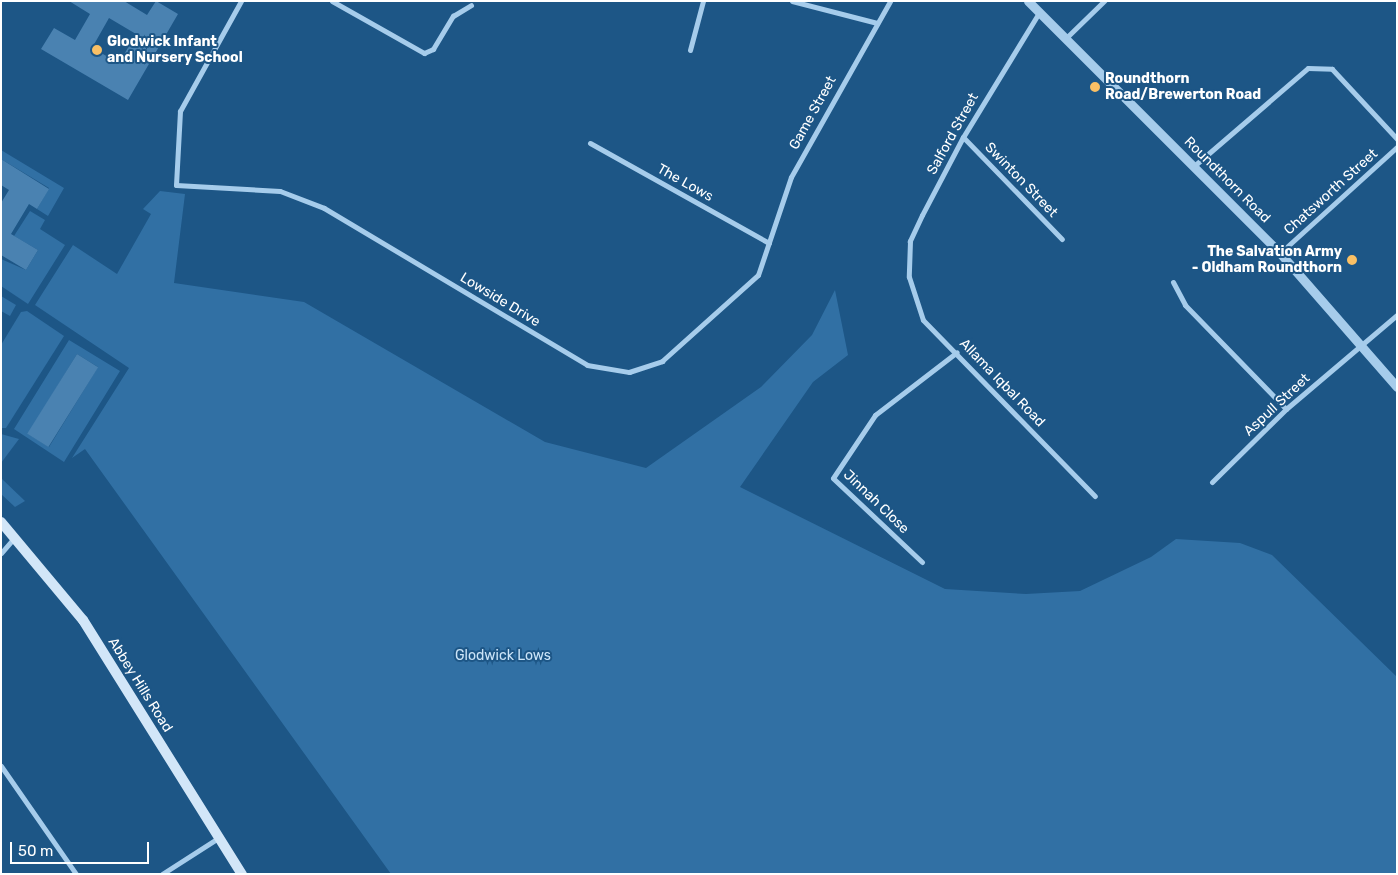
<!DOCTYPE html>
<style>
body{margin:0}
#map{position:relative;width:1398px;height:875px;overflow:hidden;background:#1d5686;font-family:Rubik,sans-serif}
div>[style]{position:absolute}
.green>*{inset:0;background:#3170a4}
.building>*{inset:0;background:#4a82b1;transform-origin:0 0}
.minor>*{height:5px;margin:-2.5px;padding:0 2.5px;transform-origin:2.5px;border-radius:2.5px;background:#a6cceb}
.tertiary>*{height:9px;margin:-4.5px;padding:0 4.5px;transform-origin:4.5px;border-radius:4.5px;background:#a6cceb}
.secondary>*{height:10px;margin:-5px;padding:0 5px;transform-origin:5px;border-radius:5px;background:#d2e6f8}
.dots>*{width:14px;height:14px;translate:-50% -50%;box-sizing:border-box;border:2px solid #1d5686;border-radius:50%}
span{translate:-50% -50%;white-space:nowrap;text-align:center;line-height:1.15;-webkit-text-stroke:4px #1d5686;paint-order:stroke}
.poi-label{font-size:14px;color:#fff;font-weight:700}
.left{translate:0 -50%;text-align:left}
.right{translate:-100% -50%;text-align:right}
.street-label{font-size:14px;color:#fff}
.park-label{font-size:14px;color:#cbe4f8}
.frame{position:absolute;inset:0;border:2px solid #fff;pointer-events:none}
.scale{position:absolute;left:10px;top:842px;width:139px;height:22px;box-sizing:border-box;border:2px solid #fff;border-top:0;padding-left:6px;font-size:15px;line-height:18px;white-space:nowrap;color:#fff;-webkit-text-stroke:4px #1d5686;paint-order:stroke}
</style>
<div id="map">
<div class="green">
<div style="clip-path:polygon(1px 150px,64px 188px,48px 216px,37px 209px,49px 188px,1px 159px)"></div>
<div style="clip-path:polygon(160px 191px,185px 194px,174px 283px,304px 302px,545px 442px,646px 468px,761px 387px,812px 335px,835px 290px,848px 355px,813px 382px,740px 487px,945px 589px,1026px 594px,1080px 591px,1151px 557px,1176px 539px,1240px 543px,1272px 555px,1397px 677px,1397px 874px,391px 874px,85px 449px,72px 458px,129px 368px,35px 305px,73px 245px,117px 274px,151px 214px,143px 209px)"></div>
<div style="clip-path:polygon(30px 211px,45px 220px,40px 229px,65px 245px,28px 304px,1px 286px,1px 259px,26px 270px,38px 250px,14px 236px)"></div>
<div style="clip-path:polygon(1px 296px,16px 305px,10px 316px,1px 311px)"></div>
<div style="clip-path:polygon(27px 311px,64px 336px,6px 428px,1px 428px,1px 345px,21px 312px)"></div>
<div style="clip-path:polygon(evenodd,69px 340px,120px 371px,64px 462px,14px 429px,69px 340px,77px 354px,98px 367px,49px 447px,28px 434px,77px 354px)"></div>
<div style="clip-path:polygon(1px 434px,19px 439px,1px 463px)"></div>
<div style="clip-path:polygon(1px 478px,25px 501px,15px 507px,1px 494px)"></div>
</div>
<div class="building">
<div style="clip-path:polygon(evenodd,69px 1px,124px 1px,147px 15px,156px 1px,178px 14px,128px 100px,41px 49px,54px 28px,75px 40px,90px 14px,69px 1px,109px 18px,136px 34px,119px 63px,92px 48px,109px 18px)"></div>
<div style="clip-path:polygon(1px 159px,49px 189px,37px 209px,29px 204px,11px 234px,38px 250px,26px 270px,1px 255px,1px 203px,9px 190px,1px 185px)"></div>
<div style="left:77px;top:354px;width:25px;height:94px;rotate:32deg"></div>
</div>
<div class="minor">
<div style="left:241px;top:1px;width:126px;rotate:119deg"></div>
<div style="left:180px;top:111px;width:74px;rotate:93.1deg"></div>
<div style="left:176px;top:185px;width:104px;rotate:3.3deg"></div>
<div style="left:280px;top:191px;width:47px;rotate:21.1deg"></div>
<div style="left:324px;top:208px;width:306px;rotate:30.8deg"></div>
<div style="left:587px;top:365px;width:43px;rotate:9.5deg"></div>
<div style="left:629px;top:372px;width:35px;rotate:-18deg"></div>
<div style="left:662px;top:361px;width:129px;rotate:-41.9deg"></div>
<div style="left:758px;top:275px;width:103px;rotate:-71.4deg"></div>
<div style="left:791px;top:177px;width:202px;rotate:-60.6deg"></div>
<div style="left:332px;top:1px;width:106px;rotate:29.5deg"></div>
<div style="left:424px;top:53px;width:10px;rotate:-24deg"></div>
<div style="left:433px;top:49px;width:39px;rotate:-59deg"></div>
<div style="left:453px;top:16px;width:21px;rotate:-31deg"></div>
<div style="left:792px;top:1px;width:88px;rotate:14.5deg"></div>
<div style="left:1040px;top:11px;width:148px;rotate:121.4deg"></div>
<div style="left:963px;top:137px;width:88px;rotate:117.7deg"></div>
<div style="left:922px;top:215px;width:29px;rotate:115deg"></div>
<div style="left:910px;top:241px;width:36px;rotate:92deg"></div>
<div style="left:909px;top:277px;width:45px;rotate:72deg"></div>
<div style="left:923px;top:320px;width:246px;rotate:45.7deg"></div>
<div style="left:1067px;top:37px;width:52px;rotate:-44.2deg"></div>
<div style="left:690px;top:50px;width:51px;rotate:-75.1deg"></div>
<div style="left:963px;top:137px;width:142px;rotate:45.9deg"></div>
<div style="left:590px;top:143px;width:205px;rotate:29.2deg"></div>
<div style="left:1194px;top:166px;width:150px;rotate:-40.7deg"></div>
<div style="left:1308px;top:68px;width:24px;rotate:2deg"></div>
<div style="left:1332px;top:69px;width:96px;rotate:47.1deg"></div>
<div style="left:1280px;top:253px;width:158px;rotate:-42.2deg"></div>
<div style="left:1173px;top:282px;width:26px;rotate:62deg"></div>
<div style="left:1185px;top:305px;width:145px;rotate:45.8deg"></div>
<div style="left:1212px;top:482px;width:104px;rotate:-44.6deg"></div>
<div style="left:1286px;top:409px;width:145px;rotate:-40.3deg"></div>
<div style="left:1px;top:553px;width:20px;rotate:-49deg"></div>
<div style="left:922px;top:562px;width:122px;rotate:-136.7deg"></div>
<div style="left:833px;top:478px;width:76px;rotate:-56.3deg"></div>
<div style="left:875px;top:415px;width:103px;rotate:-37.5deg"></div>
<div style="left:1px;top:766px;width:131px;rotate:55.2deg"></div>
<div style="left:162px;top:874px;width:67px;rotate:-32.7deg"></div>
</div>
<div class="tertiary">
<div style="left:1028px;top:1px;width:356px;rotate:45deg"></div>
<div style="left:1280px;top:253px;width:178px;rotate:48.9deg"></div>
</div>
<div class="secondary">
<div style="left:1px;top:522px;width:128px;rotate:50.1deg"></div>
<div style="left:83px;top:620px;width:300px;rotate:58deg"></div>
</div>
<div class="dots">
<div style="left:97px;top:50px;background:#fac065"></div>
<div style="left:1095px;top:87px;background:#fac065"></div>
<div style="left:1352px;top:260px;background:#fac065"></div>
</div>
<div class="poi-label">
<span class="left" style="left:107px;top:50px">Glodwick Infant<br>and Nursery School</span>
<span class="left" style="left:1105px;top:87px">Roundthorn<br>Road/Brewerton Road</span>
<span class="right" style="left:1342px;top:260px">The Salvation Army<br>- Oldham Roundthorn</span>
</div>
<div class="street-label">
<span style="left:813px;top:113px;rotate:-61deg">Game Street</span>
<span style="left:953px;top:134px;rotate:-61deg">Salford Street</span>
<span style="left:1021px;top:180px;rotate:46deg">Swinton Street</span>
<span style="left:1227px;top:180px;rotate:45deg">Roundthorn Road</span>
<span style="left:685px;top:183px;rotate:29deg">The Lows</span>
<span style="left:1331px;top:192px;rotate:-42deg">Chatsworth Street</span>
<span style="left:500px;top:300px;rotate:31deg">Lowside Drive</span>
<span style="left:1002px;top:383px;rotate:46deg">Allama Iqbal Road</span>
<span style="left:1277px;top:405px;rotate:-43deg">Aspull Street</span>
<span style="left:876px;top:502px;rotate:44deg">Jinnah Close</span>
<span style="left:140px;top:685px;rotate:58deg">Abbey Hills Road</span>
</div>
<div class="park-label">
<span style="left:503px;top:656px">Glodwick Lows</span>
</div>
<div class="frame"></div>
<div class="scale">50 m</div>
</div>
